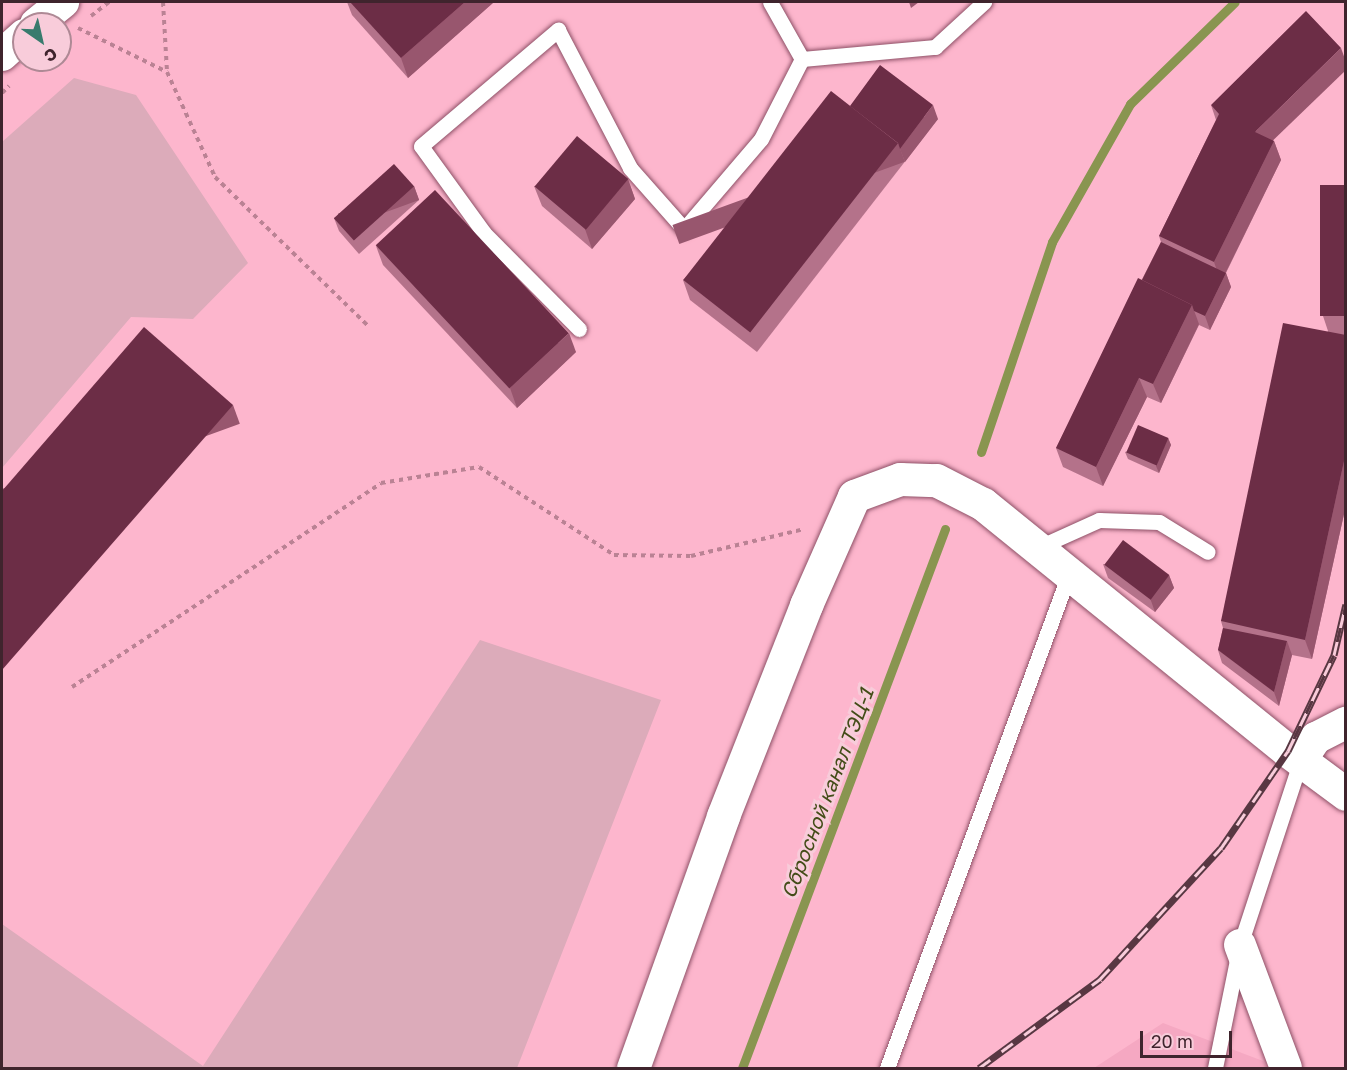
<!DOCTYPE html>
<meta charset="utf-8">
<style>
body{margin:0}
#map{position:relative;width:1347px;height:1070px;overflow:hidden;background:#fdb6cd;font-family:"Golos Text",sans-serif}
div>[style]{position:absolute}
.built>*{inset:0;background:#f5a8c2}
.green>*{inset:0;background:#dcabba}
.stream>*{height:9px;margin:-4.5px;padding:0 4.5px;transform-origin:4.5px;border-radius:4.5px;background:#899550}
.path>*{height:4px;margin-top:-2px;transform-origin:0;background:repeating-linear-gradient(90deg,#ba8294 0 4.5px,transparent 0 9px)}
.roads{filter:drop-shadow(0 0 2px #8e5167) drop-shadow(0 0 2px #8e5167)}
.lane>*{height:15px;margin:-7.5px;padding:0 7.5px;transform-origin:7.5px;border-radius:7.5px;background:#fff}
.street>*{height:32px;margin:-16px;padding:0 16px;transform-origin:16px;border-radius:16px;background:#fff}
.secondary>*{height:33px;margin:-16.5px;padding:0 16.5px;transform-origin:16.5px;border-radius:16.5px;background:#fff}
.rail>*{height:7px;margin-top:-3.5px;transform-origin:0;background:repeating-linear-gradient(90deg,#f8ccda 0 14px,#583742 0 28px);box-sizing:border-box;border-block:2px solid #583742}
.wall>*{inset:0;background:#b4728a}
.shaded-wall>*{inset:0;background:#98566e;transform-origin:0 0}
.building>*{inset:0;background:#6c2d46;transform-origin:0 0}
span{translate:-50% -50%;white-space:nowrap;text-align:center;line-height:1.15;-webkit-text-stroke:6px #f8ccda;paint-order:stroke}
.water-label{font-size:20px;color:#434c18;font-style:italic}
.frame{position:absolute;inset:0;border:3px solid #3f242d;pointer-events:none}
.north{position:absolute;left:12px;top:12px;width:60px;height:60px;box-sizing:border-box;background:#f8ccda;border:2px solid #ae8995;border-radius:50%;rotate:146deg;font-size:16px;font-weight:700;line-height:24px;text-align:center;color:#3f242d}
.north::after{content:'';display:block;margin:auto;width:21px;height:27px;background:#387b6d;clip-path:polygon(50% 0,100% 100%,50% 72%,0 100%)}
.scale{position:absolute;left:1140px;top:1031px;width:92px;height:27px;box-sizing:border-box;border:3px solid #3f242d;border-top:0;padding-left:8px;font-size:18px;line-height:21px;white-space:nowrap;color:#3f242d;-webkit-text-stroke:4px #f8ccda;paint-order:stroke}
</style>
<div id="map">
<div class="built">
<div style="clip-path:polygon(1163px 1023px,1263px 1061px,1267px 1068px,1094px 1068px)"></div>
</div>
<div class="green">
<div style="clip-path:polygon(74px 78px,136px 95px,248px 263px,193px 319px,131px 317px,2px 468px,2px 142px)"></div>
<div style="clip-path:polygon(480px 640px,661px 700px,517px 1068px,2px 1068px,2px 924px,203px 1066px)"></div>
</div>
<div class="stream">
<div style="left:981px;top:452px;width:222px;rotate:-71.3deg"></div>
<div style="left:1052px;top:242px;width:159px;rotate:-60.5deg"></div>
<div style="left:1130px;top:104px;width:146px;rotate:-44.2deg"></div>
<div style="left:742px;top:1068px;width:576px;rotate:-69.36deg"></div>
</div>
<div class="path">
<div style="left:163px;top:2px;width:70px;rotate:86.7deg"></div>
<div style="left:91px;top:16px;width:23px;rotate:-38deg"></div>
<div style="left:78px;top:28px;width:99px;rotate:26.3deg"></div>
<div style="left:167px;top:72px;width:115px;rotate:65.4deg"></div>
<div style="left:215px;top:177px;width:215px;rotate:44.2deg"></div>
<div style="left:2px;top:93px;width:10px;rotate:-45deg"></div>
<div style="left:72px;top:687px;width:370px;rotate:-33.4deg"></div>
<div style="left:381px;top:483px;width:99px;rotate:-9.3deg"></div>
<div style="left:479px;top:467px;width:161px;rotate:33.1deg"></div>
<div style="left:614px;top:555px;width:77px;rotate:0.7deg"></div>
<div style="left:691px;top:556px;width:116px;rotate:-13.4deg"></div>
</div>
<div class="roads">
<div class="lane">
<div style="left:802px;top:59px;width:134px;rotate:-5.2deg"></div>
<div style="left:935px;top:47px;width:67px;rotate:-42.6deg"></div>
<div style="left:579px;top:329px;width:135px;rotate:-134.7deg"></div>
<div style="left:484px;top:233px;width:107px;rotate:-125.9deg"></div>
<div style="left:421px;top:146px;width:180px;rotate:-40.3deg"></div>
<div style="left:558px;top:30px;width:156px;rotate:62.4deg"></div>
<div style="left:630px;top:168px;width:81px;rotate:48.5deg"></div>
<div style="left:684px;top:229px;width:118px;rotate:-49.5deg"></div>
<div style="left:761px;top:139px;width:90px;rotate:-62.9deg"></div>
<div style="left:802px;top:59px;width:65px;rotate:-119.3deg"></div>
<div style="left:1039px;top:547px;width:66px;rotate:-24.2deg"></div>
<div style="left:1099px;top:520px;width:60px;rotate:1.9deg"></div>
<div style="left:1159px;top:522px;width:57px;rotate:31.5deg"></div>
<div style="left:887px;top:1068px;width:526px;rotate:-69.78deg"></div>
<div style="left:1215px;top:1068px;width:126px;rotate:-78.5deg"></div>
<div style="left:1240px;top:945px;width:195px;rotate:-71.8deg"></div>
</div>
<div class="street">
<div style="left:36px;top:24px;width:35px;rotate:-39deg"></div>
<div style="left:2px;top:55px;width:30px;rotate:-42deg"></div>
<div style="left:1301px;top:760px;width:27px;rotate:-56deg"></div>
<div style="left:1316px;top:738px;width:34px;rotate:-27deg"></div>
<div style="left:1240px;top:945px;width:131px;rotate:69.5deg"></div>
</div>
<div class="secondary">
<div style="left:633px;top:1068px;width:268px;rotate:-70.3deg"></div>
<div style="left:723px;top:816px;width:227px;rotate:-68.5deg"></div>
<div style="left:806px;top:605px;width:119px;rotate:-66.2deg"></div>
<div style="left:854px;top:496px;width:49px;rotate:-20.3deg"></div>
<div style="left:900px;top:479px;width:36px;rotate:2deg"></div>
<div style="left:936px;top:480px;width:53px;rotate:27.1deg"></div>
<div style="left:983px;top:504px;width:392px;rotate:39deg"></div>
<div style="left:1288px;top:751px;width:72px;rotate:36.6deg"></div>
</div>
</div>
<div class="rail">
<div style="left:979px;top:1068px;width:150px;rotate:-36.3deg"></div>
<div style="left:1100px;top:979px;width:178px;rotate:-47.3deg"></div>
<div style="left:1221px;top:848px;width:118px;rotate:-55.4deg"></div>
<div style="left:1288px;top:751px;width:106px;rotate:-64.4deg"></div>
<div style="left:1334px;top:655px;width:52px;rotate:-76.8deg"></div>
</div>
<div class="wall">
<div style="clip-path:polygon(347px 2px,494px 2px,408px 78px,352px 15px)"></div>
<div style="clip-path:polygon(1211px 105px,1274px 141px,1281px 160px,1226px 273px,1231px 287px,1210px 330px,1199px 325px,1161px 403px,1147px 397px,1103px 486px,1063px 467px,1056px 448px,1161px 242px,1159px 236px,1216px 120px)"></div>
<div style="clip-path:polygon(850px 106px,938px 119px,757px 352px,690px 300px,683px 280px)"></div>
<div style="clip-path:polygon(628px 179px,635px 199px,592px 249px,542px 206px,534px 186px)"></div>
<div style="clip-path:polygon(1346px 185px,1346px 505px,1312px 659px,1292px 655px,1279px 706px,1222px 663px,1218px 650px,1223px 628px,1221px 621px,1328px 331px,1323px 316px)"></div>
<div style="clip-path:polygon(414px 186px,419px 200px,359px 254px,339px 231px,334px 218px)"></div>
<div style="clip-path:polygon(376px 246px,576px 352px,517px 408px,383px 265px)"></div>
<div style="clip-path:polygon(1168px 438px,1171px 445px,1159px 473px,1128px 459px,1125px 452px)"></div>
<div style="clip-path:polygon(1103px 564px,1169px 575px,1174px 588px,1155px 612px,1108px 578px)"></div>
</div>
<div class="shaded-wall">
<div style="clip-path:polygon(465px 2px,494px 2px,408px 78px,401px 58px)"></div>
<div style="clip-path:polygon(909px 2px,919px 2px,911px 8px)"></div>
<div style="clip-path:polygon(1341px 48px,1346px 62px,1346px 70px,1262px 151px,1255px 132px)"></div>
<div style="clip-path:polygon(933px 105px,938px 119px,905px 162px,900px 149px)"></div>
<div style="clip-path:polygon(1274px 141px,1281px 160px,1221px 282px,1214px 262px)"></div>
<div style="left:898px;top:143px;width:20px;height:240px;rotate:70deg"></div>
<div style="clip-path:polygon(628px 179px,635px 199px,592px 249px,585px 229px)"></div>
<div style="left:414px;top:186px;width:15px;height:81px;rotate:70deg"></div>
<div style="clip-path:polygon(1226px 273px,1231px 287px,1210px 330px,1205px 316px)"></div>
<div style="clip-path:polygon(1192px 305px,1199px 324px,1161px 403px,1153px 384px)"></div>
<div style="clip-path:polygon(569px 333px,576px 352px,517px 408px,510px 388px)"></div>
<div style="clip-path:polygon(1139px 378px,1147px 397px,1103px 486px,1096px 467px)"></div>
<div style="left:233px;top:405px;width:20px;height:352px;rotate:70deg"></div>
<div style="clip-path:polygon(1168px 438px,1171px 445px,1159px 473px,1156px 466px)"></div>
<div style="clip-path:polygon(1346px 452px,1346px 505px,1312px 659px,1305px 640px)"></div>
<div style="clip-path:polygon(1169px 575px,1174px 588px,1155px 612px,1150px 598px)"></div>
<div style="clip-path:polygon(1287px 641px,1292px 655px,1279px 706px,1274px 692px)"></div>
</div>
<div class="building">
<div style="clip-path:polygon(350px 2px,465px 2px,401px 58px)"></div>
<div style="clip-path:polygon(1306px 11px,1341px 48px,1255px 132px,1274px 141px,1214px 262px,1159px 236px,1219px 114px,1211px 105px)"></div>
<div style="clip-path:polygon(880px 65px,933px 105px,900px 149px,898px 143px,850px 106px)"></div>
<div style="left:831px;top:91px;width:85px;height:240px;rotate:38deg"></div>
<div style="left:577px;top:136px;width:67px;height:66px;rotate:40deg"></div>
<div style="left:394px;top:164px;width:30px;height:81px;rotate:48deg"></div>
<div style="left:1346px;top:185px;width:131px;height:26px;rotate:90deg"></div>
<div style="left:435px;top:190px;width:196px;height:81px;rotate:47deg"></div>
<div style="clip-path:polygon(1161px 242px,1226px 273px,1205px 316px,1194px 311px,1192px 305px,1142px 280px)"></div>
<div style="clip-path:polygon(1138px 278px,1192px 305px,1153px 384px,1139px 378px,1096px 467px,1056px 448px)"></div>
<div style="clip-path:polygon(1283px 323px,1346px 335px,1346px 452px,1305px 640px,1221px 621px)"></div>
<div style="clip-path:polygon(144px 327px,233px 405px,2px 670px,2px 491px)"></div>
<div style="left:1138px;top:425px;width:33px;height:30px;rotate:23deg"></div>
<div style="left:1123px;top:540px;width:58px;height:31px;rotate:37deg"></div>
<div style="clip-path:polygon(1223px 628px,1287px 641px,1274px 692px,1218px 650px)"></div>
</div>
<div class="water-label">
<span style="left:827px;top:793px;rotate:-69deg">Сбросной канал ТЭЦ-1</span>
</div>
<div class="frame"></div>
<div class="north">С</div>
<div class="scale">20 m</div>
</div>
